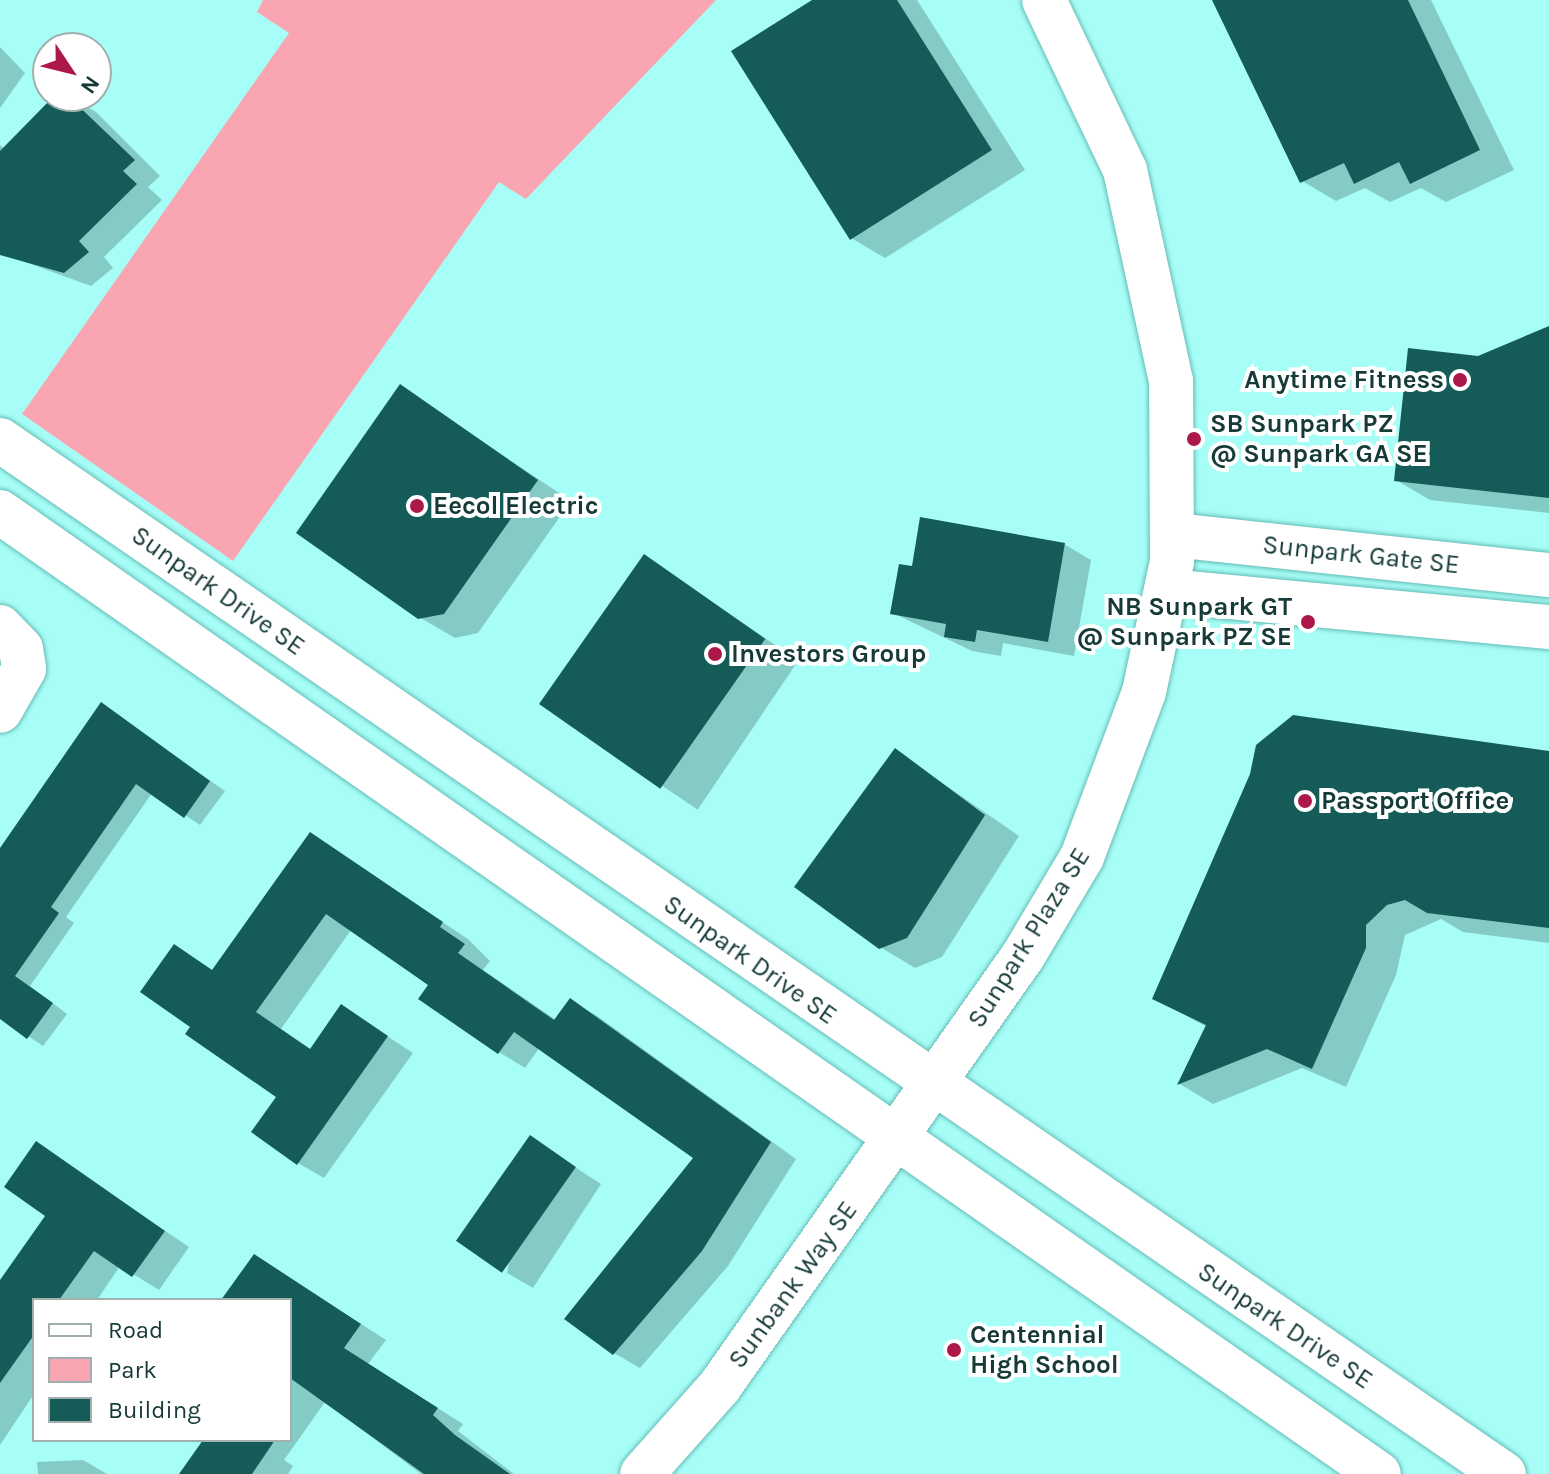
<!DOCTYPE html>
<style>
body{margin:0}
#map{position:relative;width:1549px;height:1474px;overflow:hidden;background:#a7fef7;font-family:Karla,sans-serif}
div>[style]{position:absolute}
.green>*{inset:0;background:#faa5b2}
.shadow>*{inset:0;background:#0003;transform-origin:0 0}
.building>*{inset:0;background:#155c58;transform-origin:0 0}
.roads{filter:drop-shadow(0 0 2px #66bcb6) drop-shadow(0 0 2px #66bcb6)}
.minor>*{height:44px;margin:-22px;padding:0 22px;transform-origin:22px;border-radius:22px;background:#fff}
.tertiary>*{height:44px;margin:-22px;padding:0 22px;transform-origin:22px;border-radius:22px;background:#fff}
.dots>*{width:22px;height:22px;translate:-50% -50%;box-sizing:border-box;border:4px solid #fff;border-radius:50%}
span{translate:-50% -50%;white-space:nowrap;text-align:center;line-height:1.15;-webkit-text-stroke:8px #fff;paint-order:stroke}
.poi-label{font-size:26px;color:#153a38;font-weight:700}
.right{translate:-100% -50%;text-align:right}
.left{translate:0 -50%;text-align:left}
.street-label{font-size:26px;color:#153a38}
.legend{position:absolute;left:32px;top:1298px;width:260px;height:144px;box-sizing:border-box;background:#fff;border:2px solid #a1b0af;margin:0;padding:10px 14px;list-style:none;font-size:24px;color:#153a38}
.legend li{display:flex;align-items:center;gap:16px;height:40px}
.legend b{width:40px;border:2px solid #a1b0af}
.north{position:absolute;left:32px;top:32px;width:80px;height:80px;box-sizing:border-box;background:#fff;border:2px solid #a1b0af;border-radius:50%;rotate:125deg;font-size:22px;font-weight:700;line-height:32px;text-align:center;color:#153a38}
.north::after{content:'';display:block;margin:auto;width:28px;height:36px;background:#ac1949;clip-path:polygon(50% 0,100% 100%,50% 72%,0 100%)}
</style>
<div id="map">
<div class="green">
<div style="clip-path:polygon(263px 0,716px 0,526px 199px,499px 182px,233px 561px,22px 414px,289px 33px,257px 12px)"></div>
</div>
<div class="shadow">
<div style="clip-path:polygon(816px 0,917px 0,1025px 170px,885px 258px,851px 238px)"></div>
<div style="clip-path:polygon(1212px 0,1431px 0,1514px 170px,1446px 202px,1421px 188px,1390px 202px,1365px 188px,1336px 201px,1302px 181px)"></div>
<div style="clip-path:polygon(0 47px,25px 73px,0 108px)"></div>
<div style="clip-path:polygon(70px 97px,96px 112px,160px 176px,148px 187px,162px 200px,104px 257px,113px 268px,91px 286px,0 253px,0 145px,5px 149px)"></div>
<div style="clip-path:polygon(1549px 328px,1549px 513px,1430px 500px,1396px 480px,1478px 358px)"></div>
<div style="clip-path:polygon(401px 387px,571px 501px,478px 633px,455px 638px,419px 617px)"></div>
<div style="clip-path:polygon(1064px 544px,1091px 560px,1074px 656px,1003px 643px,1001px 656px,972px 651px,893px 613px,913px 568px)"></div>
<div style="left:645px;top:557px;width:185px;height:180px;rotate:34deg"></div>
<div style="clip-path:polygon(102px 705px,225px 791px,200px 825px,152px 793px,66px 917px,74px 923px,30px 986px,67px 1014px,43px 1046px,0 1017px,0 856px)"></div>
<div style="clip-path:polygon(896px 751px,1019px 836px,942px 957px,915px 968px,880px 947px)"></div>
<div style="clip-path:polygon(1549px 752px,1549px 943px,1463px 932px,1441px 919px,1405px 935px,1396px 975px,1346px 1087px,1302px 1068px,1213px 1104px,1180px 1084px,1207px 1027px,1154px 998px)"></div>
<div style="clip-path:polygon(310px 835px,468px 939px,490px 961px,483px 970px,556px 1020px,571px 1001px,597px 1016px,796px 1159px,728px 1266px,640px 1368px,614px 1353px,696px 1157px,540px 1047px,525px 1068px,499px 1052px,421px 998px,431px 985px,351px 930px,281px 1029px,312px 1050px,341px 1006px,413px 1053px,324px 1178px,298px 1163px,279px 1097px,193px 1027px,175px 947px,214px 971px)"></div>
<div style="clip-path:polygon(530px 1138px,601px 1184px,533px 1288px,507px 1273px)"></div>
<div style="clip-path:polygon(37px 1144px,189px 1247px,159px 1290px,120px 1266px,97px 1300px,34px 1300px,34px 1394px,0 1445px,0 1283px,48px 1215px)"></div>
<div style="clip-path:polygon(280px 1272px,386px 1340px,368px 1364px,463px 1424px,458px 1431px,514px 1474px,421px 1474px,325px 1402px,284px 1460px,293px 1466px,288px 1474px,189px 1474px,203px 1440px,290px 1440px,290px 1300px,227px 1300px)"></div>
<div style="clip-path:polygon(83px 1460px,107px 1474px,38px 1474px,37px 1462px)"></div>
</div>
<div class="building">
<div style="clip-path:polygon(812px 0,897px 0,992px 150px,850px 240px,731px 51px)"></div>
<div style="clip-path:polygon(1212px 0,1408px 0,1480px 150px,1410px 184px,1399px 162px,1354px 184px,1344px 163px,1300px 183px)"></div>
<div style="clip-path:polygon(68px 96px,135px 160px,123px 171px,137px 184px,79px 241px,89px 252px,64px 273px,0 255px,0 151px,51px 99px,59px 106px)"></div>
<div style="clip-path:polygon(1549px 326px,1549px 498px,1394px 481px,1408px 348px,1478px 356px)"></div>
<div style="clip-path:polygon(400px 384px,538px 480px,444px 614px,418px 619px,296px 533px)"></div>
<div style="clip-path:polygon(920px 517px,1065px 543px,1048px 642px,977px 630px,975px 642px,944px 637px,946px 624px,890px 614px,899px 564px,912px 566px)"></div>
<div style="left:644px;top:554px;width:148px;height:183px;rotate:35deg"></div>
<div style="clip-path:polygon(101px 702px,210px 781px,184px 818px,136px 784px,51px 907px,59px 913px,15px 976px,53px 1003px,27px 1039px,0 1019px,0 848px)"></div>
<div style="clip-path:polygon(1293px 715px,1549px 751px,1549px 928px,1427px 913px,1405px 900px,1387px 905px,1366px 925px,1366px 948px,1312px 1069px,1267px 1049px,1177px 1085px,1206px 1025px,1152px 999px,1250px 774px,1256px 745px)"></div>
<div style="clip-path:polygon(895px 748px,985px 815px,907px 938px,879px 949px,794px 887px)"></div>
<div style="clip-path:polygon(310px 832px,443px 922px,440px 927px,465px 944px,458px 953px,554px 1020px,570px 998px,771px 1142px,702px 1251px,613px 1355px,564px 1319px,693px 1158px,514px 1032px,498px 1054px,418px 999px,428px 985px,326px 914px,256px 1012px,310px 1049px,341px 1004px,388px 1036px,297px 1165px,251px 1132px,276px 1097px,185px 1034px,190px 1027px,140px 992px,174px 944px,212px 970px)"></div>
<div style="left:530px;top:1135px;width:56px;height:129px;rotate:35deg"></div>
<div style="clip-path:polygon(36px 1141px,165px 1231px,132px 1277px,94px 1251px,59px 1300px,34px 1300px,34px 1335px,0 1383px,0 1280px,45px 1216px,4px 1187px)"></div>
<div style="clip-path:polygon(254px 1254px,361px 1324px,344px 1348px,438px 1408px,433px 1415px,455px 1435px,510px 1474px,424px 1474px,290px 1378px,290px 1300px,221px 1300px)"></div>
<div style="clip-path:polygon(203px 1440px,275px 1440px,252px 1474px,179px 1474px)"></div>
</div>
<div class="roads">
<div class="minor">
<div style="left:1174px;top:535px;width:377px;rotate:6.1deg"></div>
<div style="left:1167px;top:591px;width:384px;rotate:5.4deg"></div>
<div style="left:0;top:627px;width:30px;rotate:46deg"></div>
<div style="left:21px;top:649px;width:20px;rotate:81deg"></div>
<div style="left:24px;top:669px;width:48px;rotate:119.7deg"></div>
<div style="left:642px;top:1474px;width:118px;rotate:-48.4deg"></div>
<div style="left:720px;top:1386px;width:526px;rotate:-54.83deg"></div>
<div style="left:1023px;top:956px;width:115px;rotate:-59.2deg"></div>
<div style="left:1082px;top:857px;width:176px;rotate:-69.4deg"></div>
<div style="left:1144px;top:692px;width:134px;rotate:-77.9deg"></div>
<div style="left:1172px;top:561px;width:180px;rotate:-90.3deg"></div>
<div style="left:1171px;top:381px;width:216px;rotate:-102.3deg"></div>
<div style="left:1125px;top:170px;width:188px;rotate:-115.5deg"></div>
</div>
<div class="tertiary">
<div style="left:0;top:440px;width:1825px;rotate:34.51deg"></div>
<div style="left:0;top:512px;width:1681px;rotate:34.9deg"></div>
</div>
</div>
<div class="dots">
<div style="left:1460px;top:380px;background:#ac1949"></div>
<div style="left:1194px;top:439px;background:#ac1949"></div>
<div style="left:417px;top:506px;background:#ac1949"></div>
<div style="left:1308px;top:622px;background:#ac1949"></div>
<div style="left:715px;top:654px;background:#ac1949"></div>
<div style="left:1305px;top:801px;background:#ac1949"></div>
<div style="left:954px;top:1350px;background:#ac1949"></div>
</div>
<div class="poi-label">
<span class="right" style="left:1444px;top:380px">Anytime Fitness</span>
<span class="left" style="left:1210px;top:439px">SB Sunpark PZ<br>@ Sunpark GA SE</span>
<span class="left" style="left:433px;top:506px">Eecol Electric</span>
<span class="right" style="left:1292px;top:622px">NB Sunpark GT<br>@ Sunpark PZ SE</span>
<span class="left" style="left:731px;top:654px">Investors Group</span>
<span class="left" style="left:1321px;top:801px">Passport Office</span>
<span class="left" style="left:970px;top:1350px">Centennial<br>High School</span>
</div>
<div class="street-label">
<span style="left:1361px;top:555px;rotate:6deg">Sunpark Gate SE</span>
<span style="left:218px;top:591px;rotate:35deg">Sunpark Drive SE</span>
<span style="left:1029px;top:938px;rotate:-58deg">Sunpark Plaza SE</span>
<span style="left:750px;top:960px;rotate:35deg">Sunpark Drive SE</span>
<span style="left:793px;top:1285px;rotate:-54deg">Sunbank Way SE</span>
<span style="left:1285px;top:1326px;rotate:34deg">Sunpark Drive SE</span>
</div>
<ul class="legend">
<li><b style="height:10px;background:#fff"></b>Road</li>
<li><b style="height:22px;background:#faa5b2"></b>Park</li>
<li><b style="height:22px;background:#155c58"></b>Building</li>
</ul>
<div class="north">N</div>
</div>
